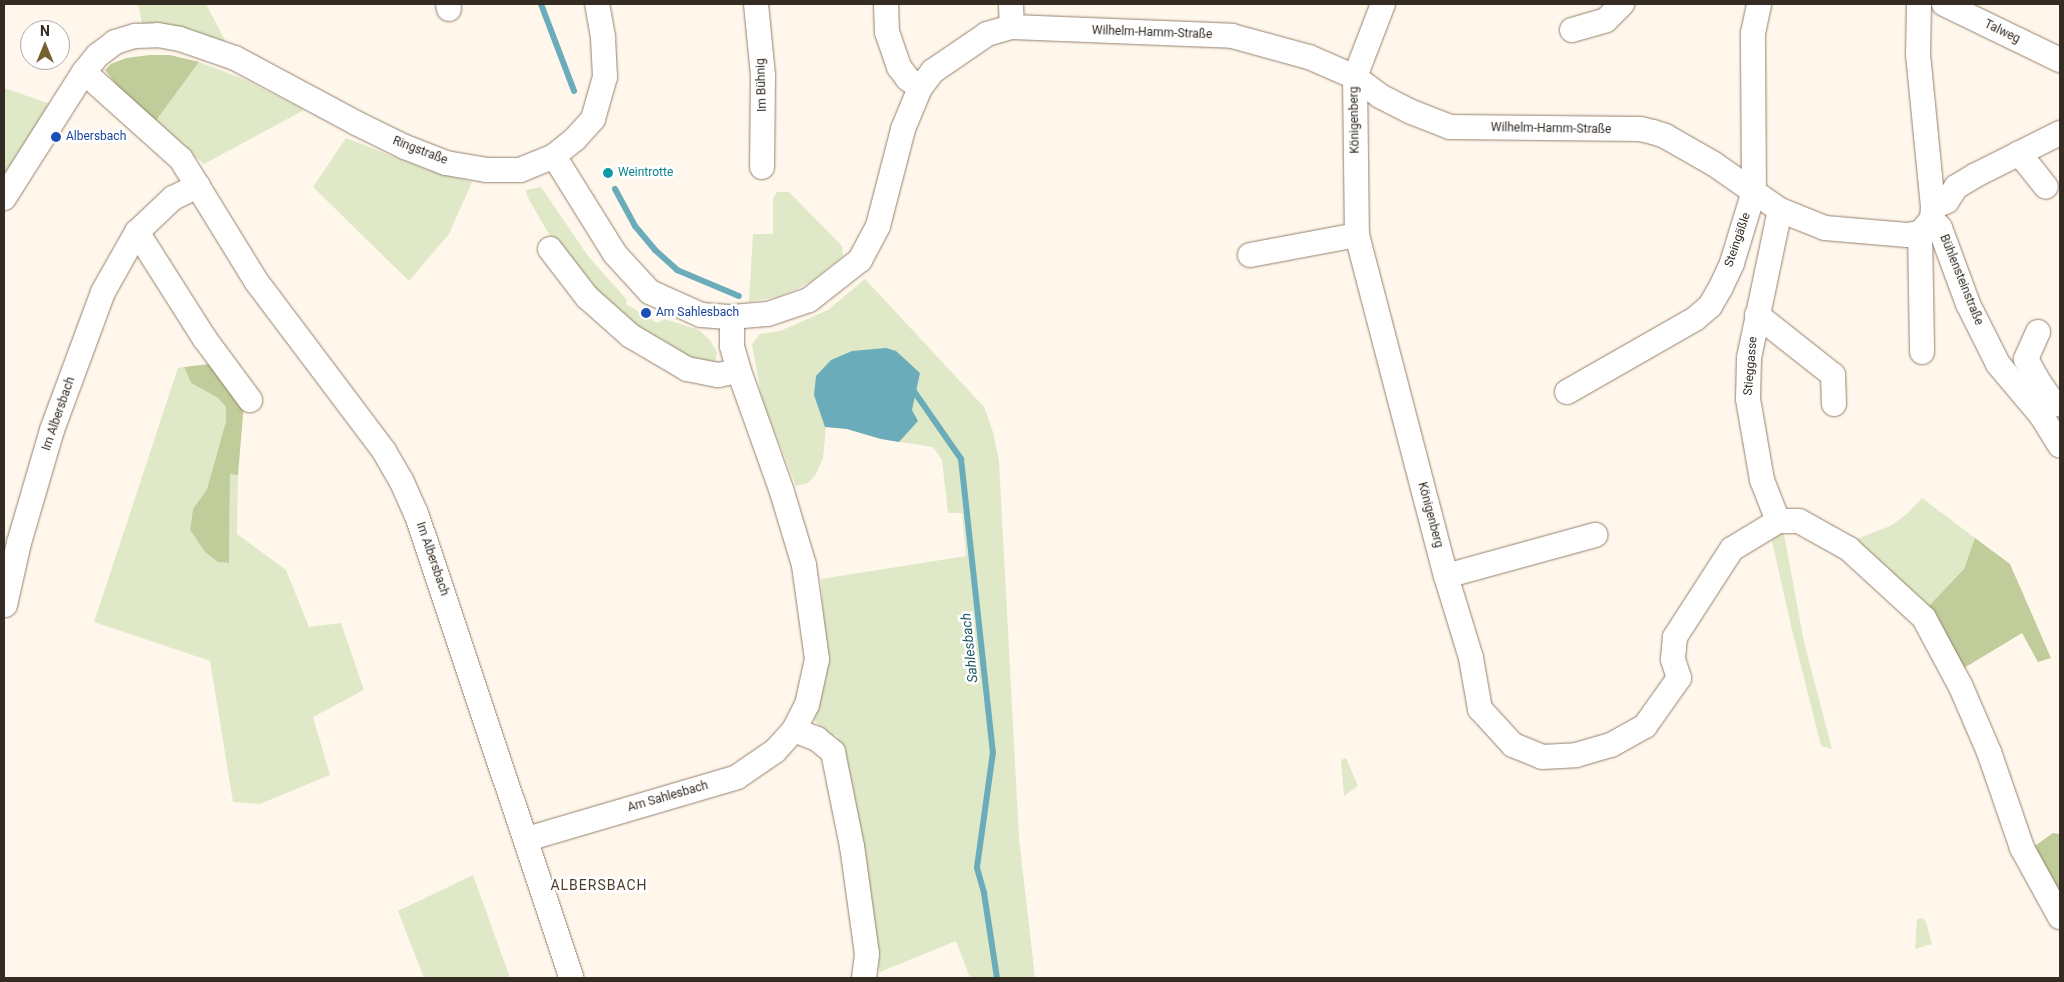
<!DOCTYPE html>
<meta charset="utf-8">
<style>
body{margin:0}
#map{position:relative;width:2064px;height:982px;overflow:hidden;background:#fff6ec;font-family:Roboto,sans-serif}
div>[style]{position:absolute}
.green>*{inset:0;background:#e0e9c7}
.forest>*{inset:0;background:#c0cc99}
.water>*{inset:0;background:#6bacbb}
.stream>*{height:6px;margin:-3px;padding:0 3px;transform-origin:3px;border-radius:3px;background:#6bacbb}
.roads{filter:drop-shadow(0 0 1px #95816d) drop-shadow(0 0 1px #95816d)}
.minor>*{height:24px;margin:-12px;padding:0 12px;transform-origin:12px;border-radius:12px;background:#fff}
.dots>*{width:14px;height:14px;translate:-50% -50%;box-sizing:border-box;border:2px solid #fff;border-radius:50%}
span{translate:-50% -50%;white-space:nowrap;text-align:center;line-height:1.15;-webkit-text-stroke:5px #fff;paint-order:stroke}
.street-label{font-size:12px;color:#342b23}
.transit-label{font-size:12px;color:#164399}
.left{translate:0 -50%;text-align:left}
.culture-label{font-size:12px;color:#0d838f}
.water-label{font-size:14px;color:#255c67;font-style:italic}
.neighbourhood-label{font-size:14px;color:#4d3c29;letter-spacing:1px}
.frame{position:absolute;inset:0;border:5px solid #342b23;pointer-events:none}
.north{position:absolute;left:20px;top:20px;width:50px;height:50px;box-sizing:border-box;background:#fff;border:1px solid #aeaaa7;border-radius:50%;rotate:0deg;font-size:14px;font-weight:700;line-height:20px;text-align:center;color:#342b23}
.north::after{content:'';display:block;margin:auto;width:18px;height:22px;background:#73612f;clip-path:polygon(50% 0,100% 100%,50% 72%,0 100%)}
</style>
<div id="map">
<div class="green">
<div style="clip-path:polygon(138px 4px,206px 4px,227px 44px,167px 27px,142px 24px)"></div>
<div style="clip-path:polygon(199px 62px,246px 80px,304px 110px,204px 164px,155px 122px)"></div>
<div style="clip-path:polygon(4px 88px,53px 105px,4px 186px)"></div>
<div style="clip-path:polygon(346px 138px,428px 170px,472px 182px,449px 234px,409px 281px,313px 187px)"></div>
<div style="clip-path:polygon(541px 187px,588px 256px,627px 300px,626px 304px,657px 323px,665px 319px,699px 330px,710px 340px,717px 352px,715px 364px,693px 363px,603px 307px,555px 245px,527px 196px,526px 190px)"></div>
<div style="clip-path:polygon(777px 192px,789px 192px,842px 246px,843px 256px,810px 282px,795px 290px,776px 297px,749px 302px,753px 234px,773px 234px,773px 198px)"></div>
<div style="clip-path:polygon(865px 279px,984px 407px,993px 432px,999px 461px,1019px 838px,1035px 978px,970px 978px,956px 941px,880px 972px,837px 735px,830px 736px,814px 720px,820px 702px,825px 649px,821px 579px,966px 556px,962px 513px,948px 513px,942px 460px,933px 447px,881px 439px,847px 429px,826px 427px,823px 458px,816px 474px,808px 483px,796px 486px,762px 399px,752px 344px,760px 334px,780px 331px,828px 310px)"></div>
<div style="clip-path:polygon(184px 367px,191px 383px,218px 398px,226px 407px,226px 421px,207px 489px,193px 509px,190px 530px,205px 552px,218px 562px,229px 563px,230px 474px,238px 475px,237px 534px,286px 570px,309px 627px,341px 623px,364px 690px,313px 717px,330px 775px,260px 804px,233px 802px,210px 661px,94px 622px,178px 368px)"></div>
<div style="clip-path:polygon(1922px 498px,1975px 538px,1964px 569px,1924px 611px,1849px 542px,1890px 526px,1907px 514px)"></div>
<div style="clip-path:polygon(1783px 529px,1804px 642px,1832px 749px,1821px 746px,1792px 630px,1771px 537px)"></div>
<div style="clip-path:polygon(1346px 758px,1358px 786px,1344px 796px,1341px 760px)"></div>
<div style="clip-path:polygon(473px 875px,510px 978px,424px 978px,398px 911px)"></div>
<div style="clip-path:polygon(1923px 918px,1926px 922px,1932px 944px,1915px 949px,1917px 919px)"></div>
</div>
<div class="forest">
<div style="clip-path:polygon(150px 55px,170px 55px,199px 62px,155px 122px,122px 92px,105px 70px,111px 64px,126px 58px)"></div>
<div style="clip-path:polygon(209px 364px,244px 403px,238px 475px,230px 474px,229px 563px,218px 562px,205px 552px,190px 530px,193px 509px,207px 489px,226px 421px,226px 407px,218px 398px,191px 383px,184px 367px)"></div>
<div style="clip-path:polygon(1975px 538px,2010px 564px,2051px 658px,2038px 662px,2022px 633px,1959px 671px,1924px 611px,1964px 569px)"></div>
<div style="clip-path:polygon(2053px 833px,2060px 834px,2060px 907px,2032px 848px)"></div>
</div>
<div class="water">
<div style="clip-path:polygon(886px 348px,896px 351px,920px 373px,912px 410px,918px 421px,899px 442px,881px 439px,847px 429px,825px 427px,814px 395px,816px 376px,831px 360px,852px 351px)"></div>
</div>
<div class="stream">
<div style="left:541px;top:4px;width:93px;rotate:69.2deg"></div>
<div style="left:615px;top:189px;width:42px;rotate:61.6deg"></div>
<div style="left:635px;top:226px;width:31px;rotate:50deg"></div>
<div style="left:655px;top:250px;width:30px;rotate:42deg"></div>
<div style="left:677px;top:270px;width:67px;rotate:22.8deg"></div>
<div style="left:911px;top:387px;width:88px;rotate:55.2deg"></div>
<div style="left:961px;top:459px;width:295px;rotate:83.8deg"></div>
<div style="left:993px;top:752px;width:117px;rotate:97.9deg"></div>
<div style="left:977px;top:868px;width:26px;rotate:74deg"></div>
<div style="left:984px;top:893px;width:86px;rotate:81.3deg"></div>
</div>
<div class="roads">
<div class="minor">
<div style="left:448px;top:4px;width:5px;rotate:79deg"></div>
<div style="left:756px;top:4px;width:72px;rotate:84.4deg"></div>
<div style="left:763px;top:76px;width:91px;rotate:90.6deg"></div>
<div style="left:886px;top:4px;width:28px;rotate:88deg"></div>
<div style="left:887px;top:32px;width:37px;rotate:71deg"></div>
<div style="left:899px;top:67px;width:15px;rotate:53deg"></div>
<div style="left:908px;top:79px;width:15px;rotate:37deg"></div>
<div style="left:1011px;top:4px;width:23px;rotate:88deg"></div>
<div style="left:1383px;top:4px;width:78px;rotate:111deg"></div>
<div style="left:1355px;top:77px;width:158px;rotate:89.3deg"></div>
<div style="left:1357px;top:235px;width:352px;rotate:75.4deg"></div>
<div style="left:1446px;top:576px;width:86px;rotate:73deg"></div>
<div style="left:1471px;top:658px;width:52px;rotate:80deg"></div>
<div style="left:1480px;top:709px;width:49px;rotate:47.5deg"></div>
<div style="left:1513px;top:745px;width:31px;rotate:22deg"></div>
<div style="left:1542px;top:757px;width:34px;rotate:-3deg"></div>
<div style="left:1576px;top:755px;width:36px;rotate:-16deg"></div>
<div style="left:1611px;top:745px;width:39px;rotate:-29deg"></div>
<div style="left:1645px;top:726px;width:59px;rotate:-54.7deg"></div>
<div style="left:1679px;top:678px;width:20px;rotate:-108deg"></div>
<div style="left:1673px;top:659px;width:22px;rotate:-85deg"></div>
<div style="left:1675px;top:637px;width:105px;rotate:-57.1deg"></div>
<div style="left:1732px;top:549px;width:54px;rotate:-31.3deg"></div>
<div style="left:1778px;top:521px;width:21px"></div>
<div style="left:1799px;top:521px;width:57px;rotate:29.2deg"></div>
<div style="left:1849px;top:549px;width:102px;rotate:42.6deg"></div>
<div style="left:1924px;top:618px;width:78px;rotate:61.8deg"></div>
<div style="left:1961px;top:687px;width:71px;rotate:66.7deg"></div>
<div style="left:1989px;top:752px;width:102px;rotate:71deg"></div>
<div style="left:2022px;top:848px;width:79px;rotate:61.2deg"></div>
<div style="left:1919px;top:4px;width:50px;rotate:91.1deg"></div>
<div style="left:1918px;top:54px;width:154px;rotate:84.4deg"></div>
<div style="left:1933px;top:207px;width:12px;rotate:95deg"></div>
<div style="left:1932px;top:219px;width:12px;rotate:48deg"></div>
<div style="left:1940px;top:228px;width:81px;rotate:69.8deg"></div>
<div style="left:1968px;top:304px;width:67px;rotate:63.4deg"></div>
<div style="left:1998px;top:364px;width:67px;rotate:49.9deg"></div>
<div style="left:2041px;top:415px;width:36px;rotate:58deg"></div>
<div style="left:1944px;top:4px;width:129px;rotate:25.8deg"></div>
<div style="left:1572px;top:30px;width:35px;rotate:-16deg"></div>
<div style="left:1606px;top:20px;width:23px;rotate:-45deg"></div>
<div style="left:84px;top:72px;width:130px;rotate:41.9deg"></div>
<div style="left:181px;top:159px;width:143px;rotate:58.4deg"></div>
<div style="left:256px;top:281px;width:213px;rotate:53deg"></div>
<div style="left:384px;top:451px;width:34px;rotate:60deg"></div>
<div style="left:401px;top:480px;width:36px;rotate:66deg"></div>
<div style="left:416px;top:513px;width:490px;rotate:71.5deg"></div>
<div style="left:2019px;top:153px;width:43px;rotate:51.5deg"></div>
<div style="left:554px;top:156px;width:115px;rotate:58.1deg"></div>
<div style="left:615px;top:254px;width:52px;rotate:47.4deg"></div>
<div style="left:650px;top:292px;width:56px;rotate:24.3deg"></div>
<div style="left:701px;top:315px;width:31px;rotate:4deg"></div>
<div style="left:732px;top:317px;width:36px;rotate:-5deg"></div>
<div style="left:768px;top:314px;width:43px;rotate:-18.9deg"></div>
<div style="left:809px;top:300px;width:65px;rotate:-38.1deg"></div>
<div style="left:860px;top:260px;width:38px;rotate:-62deg"></div>
<div style="left:878px;top:226px;width:100px;rotate:-75.5deg"></div>
<div style="left:903px;top:129px;width:44px;rotate:-67.5deg"></div>
<div style="left:920px;top:88px;width:21px;rotate:-53deg"></div>
<div style="left:933px;top:71px;width:65px;rotate:-34.4deg"></div>
<div style="left:987px;top:34px;width:26px;rotate:-16deg"></div>
<div style="left:1012px;top:27px;width:220px;rotate:2.3deg"></div>
<div style="left:1232px;top:36px;width:80px;rotate:15.3deg"></div>
<div style="left:1309px;top:57px;width:50px;rotate:23.5deg"></div>
<div style="left:1355px;top:77px;width:31px;rotate:37deg"></div>
<div style="left:1380px;top:96px;width:33px;rotate:27deg"></div>
<div style="left:1409px;top:111px;width:44px;rotate:21.3deg"></div>
<div style="left:1450px;top:127px;width:190px;rotate:0.6deg"></div>
<div style="left:1640px;top:129px;width:13px;rotate:13deg"></div>
<div style="left:1653px;top:132px;width:13px;rotate:18deg"></div>
<div style="left:1665px;top:136px;width:56px;rotate:29.7deg"></div>
<div style="left:1714px;top:164px;width:80px;rotate:34.9deg"></div>
<div style="left:1780px;top:210px;width:48px;rotate:21.8deg"></div>
<div style="left:1825px;top:228px;width:82px;rotate:4.9deg"></div>
<div style="left:1907px;top:235px;width:13px;rotate:-9deg"></div>
<div style="left:1920px;top:233px;width:18px;rotate:-49deg"></div>
<div style="left:4px;top:198px;width:149px;rotate:-57.6deg"></div>
<div style="left:84px;top:72px;width:22px;rotate:-51deg"></div>
<div style="left:98px;top:55px;width:21px;rotate:-37deg"></div>
<div style="left:115px;top:42px;width:21px;rotate:-17deg"></div>
<div style="left:135px;top:36px;width:23px;rotate:-2deg"></div>
<div style="left:158px;top:35px;width:22px;rotate:10deg"></div>
<div style="left:180px;top:39px;width:58px;rotate:19.1deg"></div>
<div style="left:235px;top:58px;width:137px;rotate:28.2deg"></div>
<div style="left:356px;top:123px;width:55px;rotate:26.1deg"></div>
<div style="left:405px;top:147px;width:44px;rotate:21.3deg"></div>
<div style="left:446px;top:163px;width:42px;rotate:9.7deg"></div>
<div style="left:487px;top:170px;width:33px"></div>
<div style="left:520px;top:170px;width:37px;rotate:-22deg"></div>
<div style="left:554px;top:156px;width:27px;rotate:-39deg"></div>
<div style="left:575px;top:139px;width:27px;rotate:-48deg"></div>
<div style="left:593px;top:119px;width:44px;rotate:-74.1deg"></div>
<div style="left:605px;top:77px;width:40px;rotate:-92.9deg"></div>
<div style="left:603px;top:37px;width:34px;rotate:-100deg"></div>
<div style="left:1933px;top:207px;width:15px;rotate:-23deg"></div>
<div style="left:1947px;top:201px;width:17px;rotate:-57deg"></div>
<div style="left:1956px;top:187px;width:23px;rotate:-31deg"></div>
<div style="left:1976px;top:175px;width:94px;rotate:-26.6deg"></div>
<div style="left:137px;top:232px;width:127px;rotate:57.6deg"></div>
<div style="left:205px;top:339px;width:76px;rotate:53.6deg"></div>
<div style="left:1920px;top:233px;width:119px;rotate:89deg"></div>
<div style="left:550px;top:249px;width:61px;rotate:52.4deg"></div>
<div style="left:587px;top:297px;width:59px;rotate:41.6deg"></div>
<div style="left:631px;top:336px;width:65px;rotate:30.5deg"></div>
<div style="left:687px;top:369px;width:32px;rotate:11deg"></div>
<div style="left:718px;top:375px;width:21px;rotate:-11deg"></div>
<div style="left:1250px;top:255px;width:109px;rotate:-10.6deg"></div>
<div style="left:1757px;top:315px;width:97px;rotate:38.3deg"></div>
<div style="left:1833px;top:375px;width:29px;rotate:88deg"></div>
<div style="left:2038px;top:332px;width:30px;rotate:114deg"></div>
<div style="left:2026px;top:359px;width:25px;rotate:61deg"></div>
<div style="left:2038px;top:381px;width:29px;rotate:55deg"></div>
<div style="left:1567px;top:392px;width:147px;rotate:-29.7deg"></div>
<div style="left:1695px;top:319px;width:20px;rotate:-41deg"></div>
<div style="left:1710px;top:306px;width:22px;rotate:-60deg"></div>
<div style="left:1721px;top:287px;width:26px;rotate:-65deg"></div>
<div style="left:1732px;top:263px;width:75px;rotate:-73deg"></div>
<div style="left:1754px;top:191px;width:158px;rotate:-90.4deg"></div>
<div style="left:1753px;top:33px;width:30px;rotate:-78deg"></div>
<div style="left:1778px;top:521px;width:44px;rotate:-111.3deg"></div>
<div style="left:1762px;top:480px;width:82px;rotate:-99.8deg"></div>
<div style="left:1748px;top:399px;width:41px;rotate:-88.6deg"></div>
<div style="left:1749px;top:358px;width:151px;rotate:-78.2deg"></div>
<div style="left:1446px;top:576px;width:155px;rotate:-15.4deg"></div>
<div style="left:5px;top:605px;width:64px;rotate:-77.3deg"></div>
<div style="left:19px;top:543px;width:118px;rotate:-73.7deg"></div>
<div style="left:52px;top:430px;width:147px;rotate:-69.7deg"></div>
<div style="left:103px;top:292px;width:69px;rotate:-60.5deg"></div>
<div style="left:137px;top:232px;width:50px;rotate:-43.4deg"></div>
<div style="left:173px;top:198px;width:28px;rotate:-26deg"></div>
<div style="left:794px;top:730px;width:25px;rotate:21deg"></div>
<div style="left:817px;top:739px;width:21px;rotate:39deg"></div>
<div style="left:833px;top:752px;width:96px;rotate:78.6deg"></div>
<div style="left:852px;top:846px;width:109px;rotate:82.1deg"></div>
<div style="left:867px;top:954px;width:24px;rotate:97deg"></div>
<div style="left:527px;top:839px;width:219px;rotate:-16.4deg"></div>
<div style="left:737px;top:777px;width:46px;rotate:-34.4deg"></div>
<div style="left:775px;top:751px;width:28px;rotate:-48deg"></div>
<div style="left:794px;top:730px;width:28px;rotate:-63deg"></div>
<div style="left:807px;top:705px;width:47px;rotate:-77.7deg"></div>
<div style="left:817px;top:659px;width:95px;rotate:-97.9deg"></div>
<div style="left:804px;top:565px;width:79px;rotate:-106.8deg"></div>
<div style="left:781px;top:489px;width:125px;rotate:-109.6deg"></div>
<div style="left:739px;top:371px;width:26px;rotate:-106deg"></div>
<div style="left:732px;top:346px;width:29px;rotate:-90deg"></div>
</div>
</div>
<div class="dots">
<div style="left:56px;top:137px;background:#1a4fb4"></div>
<div style="left:608px;top:173px;background:#0f9aa8"></div>
<div style="left:646px;top:313px;background:#1a4fb4"></div>
</div>
<div class="street-label">
<span style="left:2002px;top:32px;rotate:26deg">Talweg</span>
<span style="left:1152px;top:33px;rotate:2deg">Wilhelm-Hamm-Straße</span>
<span style="left:762px;top:85px;rotate:-92deg">Im Bühnig</span>
<span style="left:1355px;top:120px;rotate:-91deg">Königenberg</span>
<span style="left:1551px;top:129px;rotate:1deg">Wilhelm-Hamm-Straße</span>
<span style="left:420px;top:151px;rotate:21deg">Ringstraße</span>
<span style="left:1738px;top:240px;rotate:-71deg">Steingäßle</span>
<span style="left:1961px;top:280px;rotate:68deg">Bühlensteinstraße</span>
<span style="left:1751px;top:366px;rotate:-85deg">Stieggasse</span>
<span style="left:59px;top:414px;rotate:-71deg">Im Albersbach</span>
<span style="left:1430px;top:515px;rotate:75deg">Königenberg</span>
<span style="left:432px;top:559px;rotate:71deg">Im Albersbach</span>
<span style="left:668px;top:797px;rotate:-16deg">Am Sahlesbach</span>
</div>
<div class="transit-label">
<span class="left" style="left:66px;top:137px">Albersbach</span>
<span class="left" style="left:656px;top:313px">Am Sahlesbach</span>
</div>
<div class="culture-label">
<span class="left" style="left:618px;top:173px">Weintrotte</span>
</div>
<div class="water-label">
<span style="left:969px;top:648px;rotate:-96deg">Sahlesbach</span>
</div>
<div class="neighbourhood-label">
<span style="left:599px;top:885px">ALBERSBACH</span>
</div>
<div class="frame"></div>
<div class="north">N</div>
</div>
